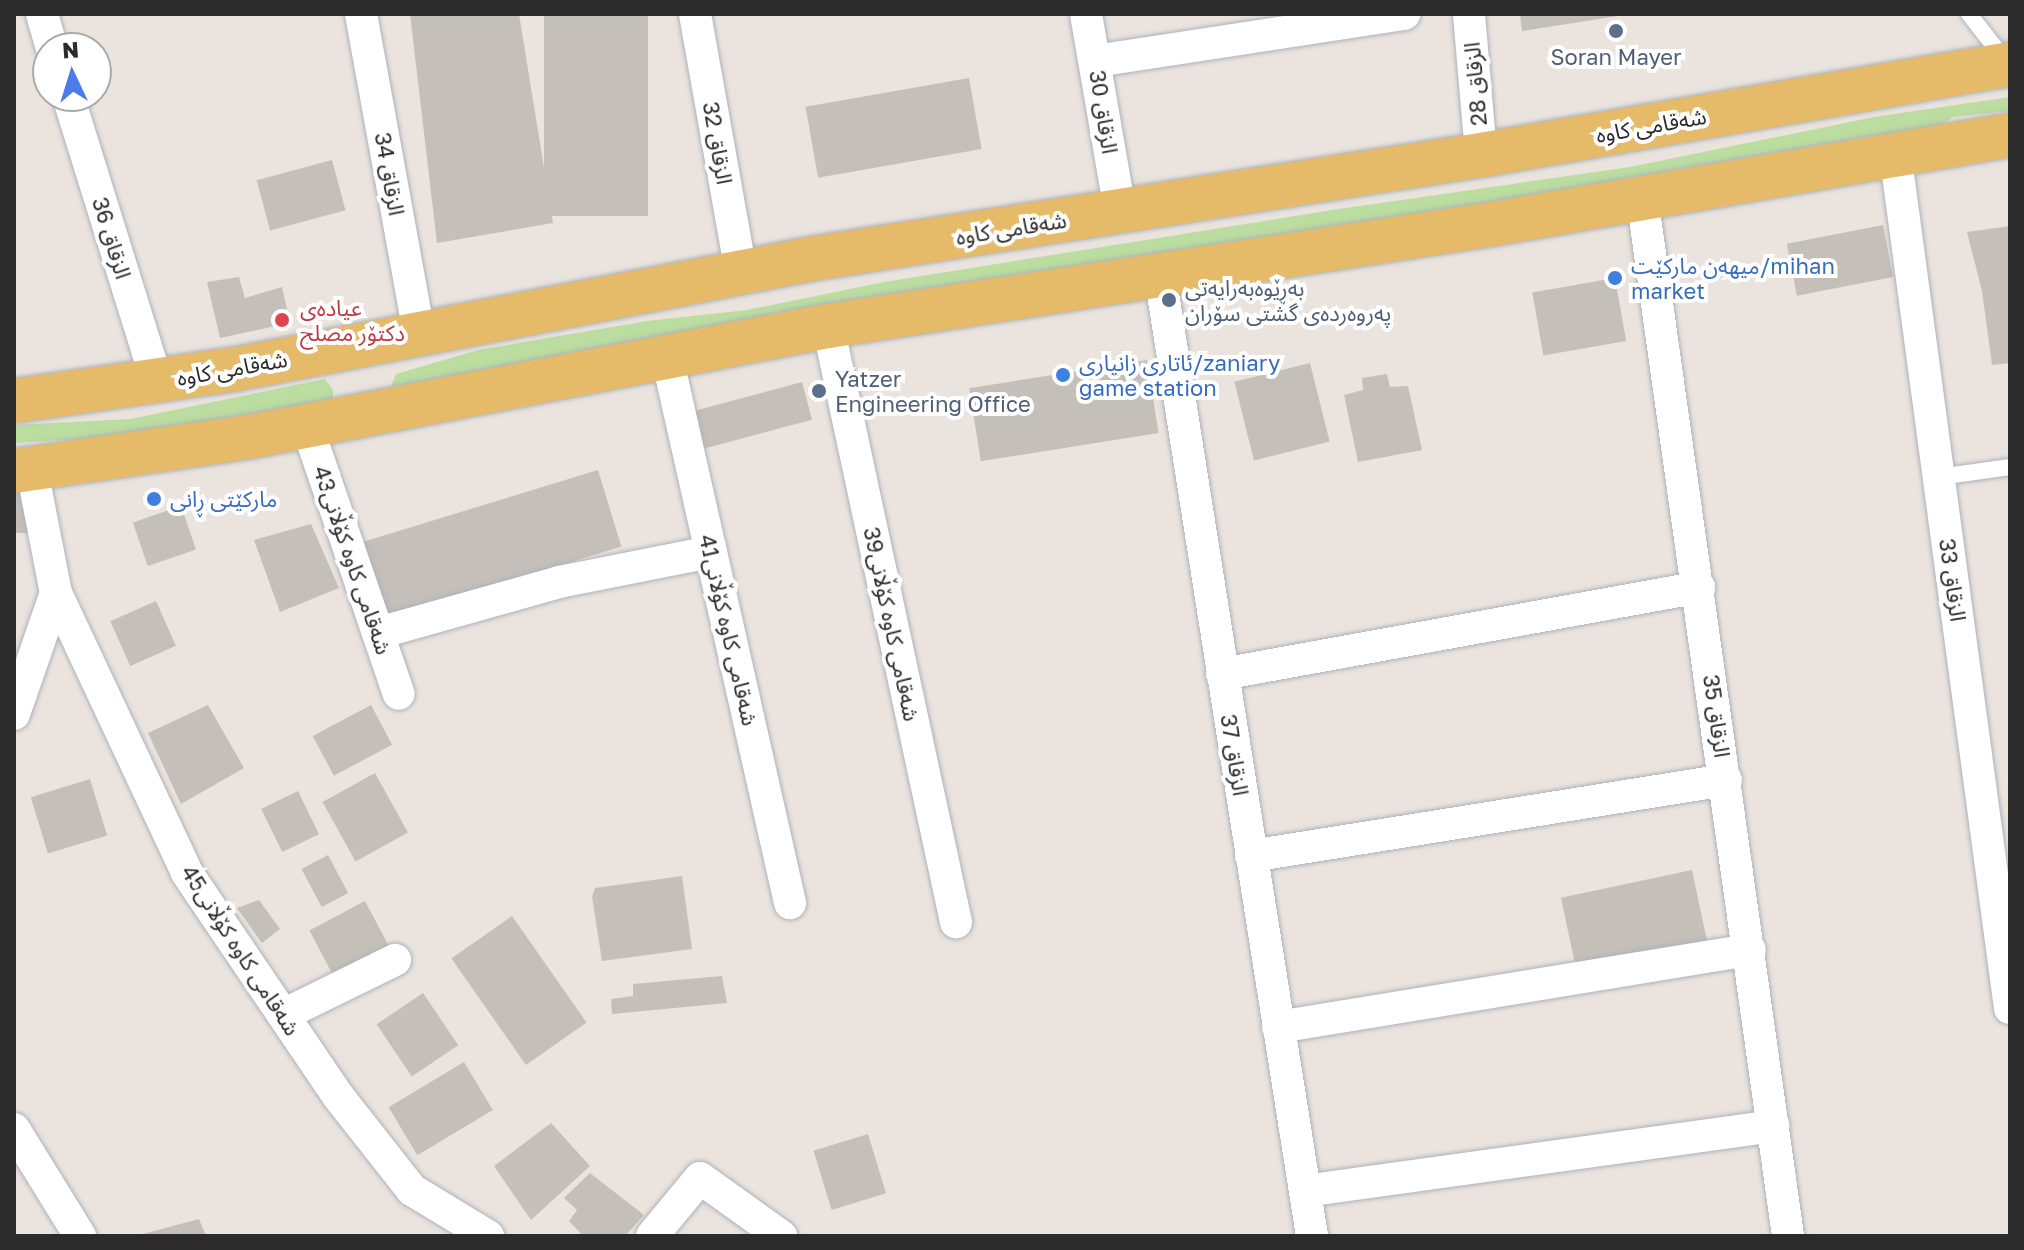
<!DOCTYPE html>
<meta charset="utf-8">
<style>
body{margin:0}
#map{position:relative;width:2024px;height:1250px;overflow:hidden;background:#ebe4de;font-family:"Golos Text","Noto Sans Arabic",sans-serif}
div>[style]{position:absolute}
.green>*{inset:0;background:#bbdd9f}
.building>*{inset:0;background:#c4bfb9;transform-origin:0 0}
.roads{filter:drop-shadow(0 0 2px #aeb2ba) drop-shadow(0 0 2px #aeb2ba)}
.service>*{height:16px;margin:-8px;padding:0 8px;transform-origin:8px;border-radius:8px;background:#fff}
.minor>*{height:32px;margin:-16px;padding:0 16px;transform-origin:16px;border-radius:16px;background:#fff}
.primary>*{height:44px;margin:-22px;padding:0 22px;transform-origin:22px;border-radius:22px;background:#e5bb6a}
.dots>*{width:22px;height:22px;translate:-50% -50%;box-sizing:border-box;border:4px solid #fff;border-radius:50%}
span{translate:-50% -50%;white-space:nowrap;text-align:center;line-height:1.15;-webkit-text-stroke:8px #fff;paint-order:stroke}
.service-label{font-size:22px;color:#4e5e75}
.left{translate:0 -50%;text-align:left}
.street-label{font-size:22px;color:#2b2b2b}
.shop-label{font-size:22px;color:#366cbe}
.health-label{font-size:22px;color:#be3a42}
.frame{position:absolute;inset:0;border:16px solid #2b2b2b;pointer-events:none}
.north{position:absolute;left:32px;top:32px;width:80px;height:80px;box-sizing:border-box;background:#fff;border:2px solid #aaa;border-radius:50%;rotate:356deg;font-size:22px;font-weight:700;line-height:32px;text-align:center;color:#2b2b2b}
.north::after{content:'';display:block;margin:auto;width:28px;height:36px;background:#4c7bea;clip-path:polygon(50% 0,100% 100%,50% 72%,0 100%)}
</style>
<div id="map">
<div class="green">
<div style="clip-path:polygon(2010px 97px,2010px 111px,1953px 117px,1933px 130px,1877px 135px,398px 392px,391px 386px,396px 374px,478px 350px,647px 321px,747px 310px,884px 282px,1332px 210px,1630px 167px,1874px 117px)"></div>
<div style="clip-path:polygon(325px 379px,333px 390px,333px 400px,131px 436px,14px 443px,14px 425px,130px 419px)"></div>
</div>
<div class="building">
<div style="clip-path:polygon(410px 14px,519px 14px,553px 223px,437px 243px)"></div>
<div style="left:544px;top:14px;width:104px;height:202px"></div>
<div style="clip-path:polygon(1520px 14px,1618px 14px,1618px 16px,1522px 31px)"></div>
<div style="left:969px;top:78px;width:72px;height:166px;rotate:80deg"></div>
<div style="left:332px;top:160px;width:52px;height:78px;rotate:75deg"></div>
<div style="left:1883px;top:225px;width:53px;height:98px;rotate:79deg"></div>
<div style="clip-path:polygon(2010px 226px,2010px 363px,1992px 365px,1982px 291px,1967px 232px)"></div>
<div style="clip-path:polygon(239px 277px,245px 298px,282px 287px,290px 323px,220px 338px,207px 282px)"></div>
<div style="left:1615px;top:278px;width:64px;height:84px;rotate:80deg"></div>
<div style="left:1147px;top:360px;width:74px;height:180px;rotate:81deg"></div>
<div style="left:1310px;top:363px;width:81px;height:78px;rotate:76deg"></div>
<div style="clip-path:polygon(1387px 374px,1390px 387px,1408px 386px,1422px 450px,1358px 462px,1344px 395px,1363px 390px,1362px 378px)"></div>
<div style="left:802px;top:382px;width:39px;height:114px;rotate:75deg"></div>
<div style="left:598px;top:470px;width:80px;height:246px;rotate:73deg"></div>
<div style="left:14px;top:492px;width:14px;height:41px"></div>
<div style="left:181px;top:506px;width:46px;height:51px;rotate:71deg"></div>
<div style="clip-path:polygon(311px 524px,339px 588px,280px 612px,254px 540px)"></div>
<div style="left:156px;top:601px;width:49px;height:50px;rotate:66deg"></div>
<div style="clip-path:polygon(208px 705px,244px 768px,181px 804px,148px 733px)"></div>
<div style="left:371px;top:705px;width:45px;height:66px;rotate:62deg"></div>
<div style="left:375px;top:773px;width:68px;height:60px;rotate:61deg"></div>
<div style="left:90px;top:779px;width:59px;height:62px;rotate:73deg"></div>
<div style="left:298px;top:791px;width:48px;height:41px;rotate:64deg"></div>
<div style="left:328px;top:855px;width:43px;height:30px;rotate:62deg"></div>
<div style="left:1692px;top:870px;width:73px;height:134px;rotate:78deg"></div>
<div style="clip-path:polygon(682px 876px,692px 949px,602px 961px,592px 897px,595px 888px)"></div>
<div style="clip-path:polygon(259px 900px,280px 929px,262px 943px,237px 908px)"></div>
<div style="left:365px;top:901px;width:50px;height:63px;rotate:62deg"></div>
<div style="left:512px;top:916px;width:130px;height:74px;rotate:55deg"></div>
<div style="clip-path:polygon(722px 976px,727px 1003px,612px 1014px,611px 999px,633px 996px,633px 984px)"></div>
<div style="left:423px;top:993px;width:63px;height:56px;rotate:56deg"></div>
<div style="left:464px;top:1062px;width:56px;height:88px;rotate:59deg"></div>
<div style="clip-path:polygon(551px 1123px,590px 1166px,531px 1220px,494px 1166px)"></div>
<div style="left:868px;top:1134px;width:62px;height:57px;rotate:73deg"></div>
<div style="clip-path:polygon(590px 1173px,644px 1215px,625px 1236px,583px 1236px,569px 1221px,577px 1210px,564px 1198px)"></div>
<div style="clip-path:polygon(199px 1219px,206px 1236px,139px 1236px,139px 1235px)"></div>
</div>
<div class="roads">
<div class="service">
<div style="left:1969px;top:14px;width:58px;rotate:52deg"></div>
<div style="left:1939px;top:477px;width:72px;rotate:-8deg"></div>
</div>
<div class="minor">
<div style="left:42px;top:14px;width:35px;rotate:74deg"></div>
<div style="left:361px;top:14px;width:325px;rotate:79.7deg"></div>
<div style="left:695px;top:14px;width:263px;rotate:79.9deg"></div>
<div style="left:1086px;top:14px;width:200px;rotate:80.2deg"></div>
<div style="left:1469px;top:14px;width:142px;rotate:85.1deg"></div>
<div style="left:1096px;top:61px;width:312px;rotate:-8.7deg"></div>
<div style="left:68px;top:96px;width:299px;rotate:72.7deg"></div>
<div style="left:1895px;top:152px;width:864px;rotate:82.35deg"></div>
<div style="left:1642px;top:197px;width:1049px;rotate:82deg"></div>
<div style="left:1160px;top:275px;width:973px;rotate:81.01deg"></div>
<div style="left:828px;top:326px;width:610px;rotate:77.88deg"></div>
<div style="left:667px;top:357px;width:560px;rotate:77.3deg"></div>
<div style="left:307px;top:426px;width:283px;rotate:71.1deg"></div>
<div style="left:32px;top:470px;width:125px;rotate:79deg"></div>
<div style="left:56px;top:593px;width:309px;rotate:64.9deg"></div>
<div style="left:187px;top:873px;width:269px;rotate:55.9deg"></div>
<div style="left:338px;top:1096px;width:120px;rotate:51.8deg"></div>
<div style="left:412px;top:1190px;width:89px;rotate:31.2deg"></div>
<div style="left:378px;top:633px;width:188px;rotate:-15.7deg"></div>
<div style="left:559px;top:582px;width:155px;rotate:-11.2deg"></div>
<div style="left:1222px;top:674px;width:485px;rotate:-10.3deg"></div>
<div style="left:14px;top:714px;width:128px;rotate:-70.9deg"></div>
<div style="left:1251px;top:856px;width:481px;rotate:-9.1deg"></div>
<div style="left:283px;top:1015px;width:125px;rotate:-26.2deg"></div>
<div style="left:1278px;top:1027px;width:478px;rotate:-9.3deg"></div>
<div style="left:14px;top:1129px;width:126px;rotate:58.3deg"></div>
<div style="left:1305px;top:1191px;width:473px;rotate:-7.9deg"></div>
<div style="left:652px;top:1236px;width:75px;rotate:-50.4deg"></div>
<div style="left:700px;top:1178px;width:100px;rotate:35.6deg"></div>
</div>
<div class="primary">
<div style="left:14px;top:401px;width:224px;rotate:-8.2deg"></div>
<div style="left:236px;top:369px;width:591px;rotate:-10.83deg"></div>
<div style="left:816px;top:258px;width:673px;rotate:-8.8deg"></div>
<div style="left:1481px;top:155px;width:537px;rotate:-9.76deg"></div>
<div style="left:14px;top:471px;width:236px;rotate:-8.3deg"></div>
<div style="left:248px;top:437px;width:591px;rotate:-10.83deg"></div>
<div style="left:828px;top:326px;width:672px;rotate:-8.73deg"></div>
<div style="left:1492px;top:224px;width:526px;rotate:-9.75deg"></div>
</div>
</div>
<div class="dots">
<div style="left:1616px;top:31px;background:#5c6f8a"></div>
<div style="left:1615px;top:278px;background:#3f7fe0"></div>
<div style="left:1169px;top:300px;background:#5c6f8a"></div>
<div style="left:282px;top:320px;background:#e0444e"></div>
<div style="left:1063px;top:375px;background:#3f7fe0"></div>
<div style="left:819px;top:391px;background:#5c6f8a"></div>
<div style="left:154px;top:499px;background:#3f7fe0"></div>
</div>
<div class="service-label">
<span style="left:1616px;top:57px">Soran Mayer</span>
<span class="left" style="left:1185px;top:300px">بەڕێوەبەرایەتی<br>پەروەردەی گشتی سۆران</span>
<span class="left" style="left:835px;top:391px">Yatzer<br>Engineering Office</span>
</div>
<div class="street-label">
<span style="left:1475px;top:84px;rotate:-95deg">الزقاق 28</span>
<span style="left:1104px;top:112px;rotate:81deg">الزقاق 30</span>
<span style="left:1651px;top:125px;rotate:-10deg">شەقامی کاوە</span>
<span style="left:718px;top:143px;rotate:80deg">الزقاق 32</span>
<span style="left:390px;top:174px;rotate:80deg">الزقاق 34</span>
<span style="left:1011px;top:228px;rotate:-9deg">شەقامی کاوە</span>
<span style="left:112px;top:238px;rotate:73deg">الزقاق 36</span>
<span style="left:232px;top:368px;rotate:-10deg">شەقامی کاوە</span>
<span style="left:353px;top:560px;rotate:71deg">شەقامی کاوە کۆڵانی43</span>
<span style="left:1953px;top:580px;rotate:82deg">الزقاق 33</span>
<span style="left:892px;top:624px;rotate:78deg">شەقامی کاوە کۆڵانی39</span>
<span style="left:729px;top:630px;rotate:77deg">شەقامی کاوە کۆڵانی41</span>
<span style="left:1717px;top:716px;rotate:82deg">الزقاق 35</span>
<span style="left:1235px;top:755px;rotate:81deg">الزقاق 37</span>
<span style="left:241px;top:950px;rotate:57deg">شەقامی کاوە کۆڵانی45</span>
</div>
<div class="shop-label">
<span class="left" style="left:1631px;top:278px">میهەن مارکێت/mihan<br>market</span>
<span class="left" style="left:1079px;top:375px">ئاتاری زانیاری/zaniary<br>game station</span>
<span class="left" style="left:170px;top:499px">مارکێتی ڕانی</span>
</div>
<div class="health-label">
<span class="left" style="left:300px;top:320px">عیادەی<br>دکتۆر مصلح</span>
</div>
<div class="frame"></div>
<div class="north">N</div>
</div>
